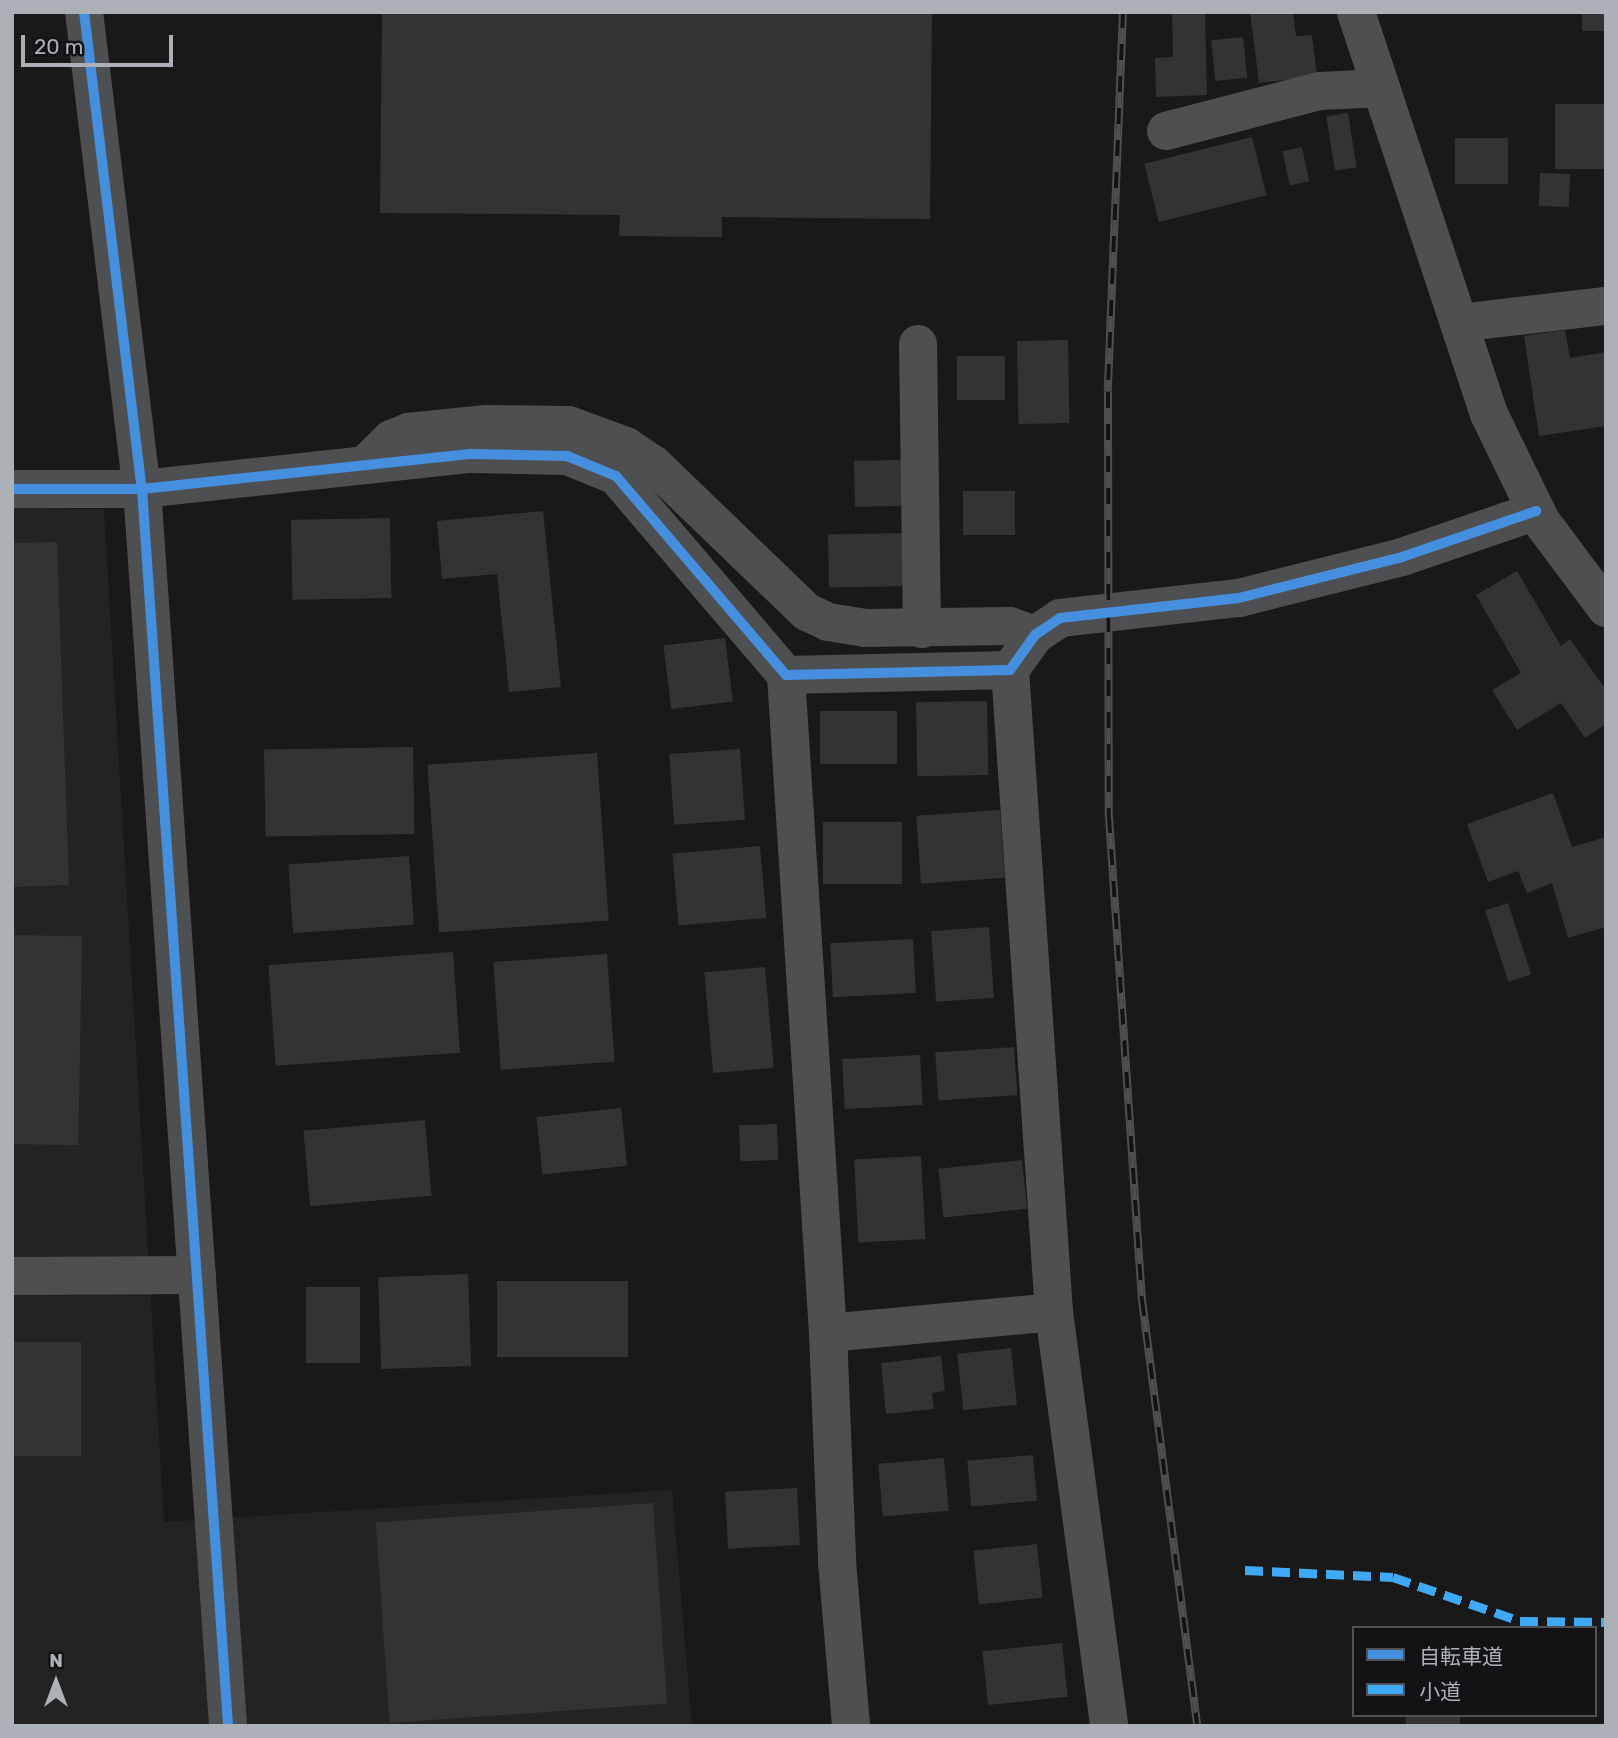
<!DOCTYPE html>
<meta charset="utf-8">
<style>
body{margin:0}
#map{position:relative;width:1618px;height:1738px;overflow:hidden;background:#191919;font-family:Rubik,"Noto Sans JP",sans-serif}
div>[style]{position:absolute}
.built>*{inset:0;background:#232324}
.building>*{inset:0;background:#333334;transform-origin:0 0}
.minor>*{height:38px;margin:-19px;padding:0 19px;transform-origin:19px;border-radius:19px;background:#4e4f51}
.rail>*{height:8px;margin-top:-4px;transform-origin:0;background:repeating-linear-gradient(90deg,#131315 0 16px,#4e4f50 0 32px);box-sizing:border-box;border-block:2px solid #4e4f50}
.quiet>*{height:9px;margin-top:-4.5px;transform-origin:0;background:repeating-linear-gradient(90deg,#3fa9f5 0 18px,transparent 0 27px)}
.cycleway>*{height:10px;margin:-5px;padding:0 5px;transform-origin:5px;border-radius:5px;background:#468fdf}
span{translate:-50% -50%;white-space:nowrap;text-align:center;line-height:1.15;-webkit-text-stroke:7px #131315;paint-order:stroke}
.frame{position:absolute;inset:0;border:14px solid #acb1b8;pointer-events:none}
.legend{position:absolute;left:1352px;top:1626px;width:245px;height:91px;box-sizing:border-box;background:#131315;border:2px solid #505256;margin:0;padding:9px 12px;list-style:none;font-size:21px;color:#acb1b8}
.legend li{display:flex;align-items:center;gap:14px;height:35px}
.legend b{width:35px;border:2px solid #505256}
.north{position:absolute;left:21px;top:1647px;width:70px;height:70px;-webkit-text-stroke:5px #131315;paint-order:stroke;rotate:0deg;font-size:19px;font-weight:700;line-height:28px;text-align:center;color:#acb1b8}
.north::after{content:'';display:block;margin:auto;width:24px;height:32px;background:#acb1b8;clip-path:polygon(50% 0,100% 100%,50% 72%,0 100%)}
.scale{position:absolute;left:21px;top:35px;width:152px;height:32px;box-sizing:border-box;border:4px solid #acb1b8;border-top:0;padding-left:9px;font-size:21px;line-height:24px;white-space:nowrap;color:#acb1b8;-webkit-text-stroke:5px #131315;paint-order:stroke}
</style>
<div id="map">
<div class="built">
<div style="clip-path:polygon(12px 508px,104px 509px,164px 1522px,672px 1490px,692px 1726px,12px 1726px)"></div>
</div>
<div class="building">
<div style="clip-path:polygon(382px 12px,932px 12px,930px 219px,722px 217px,722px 237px,619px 236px,620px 215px,380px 213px)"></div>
<div style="clip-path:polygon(1172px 12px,1205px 12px,1207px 95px,1156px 97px,1155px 58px,1173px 57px)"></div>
<div style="clip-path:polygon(1250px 12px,1293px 12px,1296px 36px,1312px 35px,1317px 76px,1259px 83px)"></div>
<div style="left:1582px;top:12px;width:24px;height:19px"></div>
<div style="left:1243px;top:37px;width:41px;height:32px;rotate:84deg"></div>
<div style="left:1606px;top:104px;width:65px;height:51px;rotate:90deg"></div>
<div style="left:1348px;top:113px;width:55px;height:22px;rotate:81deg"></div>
<div style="left:1252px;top:137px;width:60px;height:111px;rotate:76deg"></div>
<div style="left:1455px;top:138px;width:53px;height:46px"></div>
<div style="left:1302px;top:147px;width:35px;height:20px;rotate:78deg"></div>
<div style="left:1540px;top:173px;width:30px;height:33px;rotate:2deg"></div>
<div style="clip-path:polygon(1565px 330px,1570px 358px,1606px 352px,1606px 426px,1539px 436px,1524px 336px)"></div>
<div style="left:1068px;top:340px;width:83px;height:51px;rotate:89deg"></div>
<div style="left:957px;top:356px;width:48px;height:44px"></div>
<div style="left:902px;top:460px;width:46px;height:48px;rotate:89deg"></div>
<div style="left:963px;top:491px;width:52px;height:44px"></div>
<div style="clip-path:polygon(543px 511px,561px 687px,509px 692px,497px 574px,442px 579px,437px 521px)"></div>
<div style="left:390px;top:518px;width:80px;height:99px;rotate:89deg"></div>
<div style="left:910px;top:533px;width:53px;height:82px;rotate:89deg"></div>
<div style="clip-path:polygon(57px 542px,69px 885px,12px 887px,12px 543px)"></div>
<div style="clip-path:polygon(1517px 571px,1561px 646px,1570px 639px,1606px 690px,1606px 724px,1585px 738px,1561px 703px,1517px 730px,1492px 690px,1521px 673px,1476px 595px)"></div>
<div style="left:725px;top:638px;width:64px;height:62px;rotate:83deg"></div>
<div style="left:987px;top:701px;width:74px;height:71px;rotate:89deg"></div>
<div style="left:820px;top:711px;width:77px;height:53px"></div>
<div style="left:413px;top:747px;width:87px;height:149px;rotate:89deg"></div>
<div style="left:740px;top:749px;width:71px;height:71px;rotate:86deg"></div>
<div style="left:597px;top:753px;width:168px;height:170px;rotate:86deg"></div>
<div style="clip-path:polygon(1553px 793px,1572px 847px,1606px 837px,1606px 927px,1568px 938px,1552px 883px,1527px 893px,1518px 871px,1488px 882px,1467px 824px)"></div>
<div style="left:1000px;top:810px;width:68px;height:84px;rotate:86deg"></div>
<div style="left:823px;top:822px;width:79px;height:62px"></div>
<div style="left:760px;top:846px;width:72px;height:88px;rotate:85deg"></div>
<div style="left:409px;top:856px;width:69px;height:121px;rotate:86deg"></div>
<div style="left:1508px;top:903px;width:75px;height:24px;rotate:72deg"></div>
<div style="left:989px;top:927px;width:71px;height:58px;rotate:86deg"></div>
<div style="left:12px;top:935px;width:70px;height:209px;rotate:1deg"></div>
<div style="left:913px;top:939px;width:54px;height:83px;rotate:87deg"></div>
<div style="left:453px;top:952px;width:101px;height:185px;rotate:86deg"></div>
<div style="left:607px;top:954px;width:108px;height:114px;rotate:86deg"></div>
<div style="left:765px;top:967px;width:101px;height:61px;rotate:85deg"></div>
<div style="left:1014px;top:1047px;width:48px;height:79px;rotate:86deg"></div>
<div style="left:920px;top:1055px;width:50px;height:78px;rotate:87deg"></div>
<div style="left:621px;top:1108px;width:58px;height:85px;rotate:84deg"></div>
<div style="left:425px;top:1120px;width:76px;height:122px;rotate:85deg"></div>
<div style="left:777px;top:1124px;width:36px;height:38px;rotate:88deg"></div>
<div style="left:921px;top:1156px;width:83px;height:67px;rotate:87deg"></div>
<div style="left:1022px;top:1160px;width:49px;height:84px;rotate:84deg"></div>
<div style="left:468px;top:1274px;width:92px;height:90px;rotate:88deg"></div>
<div style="left:497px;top:1281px;width:131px;height:76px"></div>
<div style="left:306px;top:1287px;width:54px;height:76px"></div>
<div style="left:12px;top:1342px;width:69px;height:114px"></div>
<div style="left:1011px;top:1348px;width:57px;height:54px;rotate:84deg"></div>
<div style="clip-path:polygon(941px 1356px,945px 1391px,932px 1393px,934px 1409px,886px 1414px,881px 1363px)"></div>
<div style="left:1033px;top:1455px;width:46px;height:66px;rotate:85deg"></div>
<div style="left:944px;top:1458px;width:53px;height:66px;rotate:85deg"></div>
<div style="left:797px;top:1488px;width:57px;height:72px;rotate:87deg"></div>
<div style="left:653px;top:1503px;width:201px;height:278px;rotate:86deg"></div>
<div style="left:1037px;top:1544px;width:54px;height:64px;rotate:84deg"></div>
<div style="left:1062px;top:1643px;width:54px;height:80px;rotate:84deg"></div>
<div style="left:1406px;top:1715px;width:54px;height:11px"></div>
</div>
<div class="minor">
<div style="left:84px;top:12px;width:481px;rotate:83.1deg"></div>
<div style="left:142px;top:489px;width:1240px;rotate:86.02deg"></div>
<div style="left:1356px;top:12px;width:423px;rotate:71.7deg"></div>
<div style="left:1489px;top:414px;width:119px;rotate:64.1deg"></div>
<div style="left:1541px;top:521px;width:109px;rotate:53.2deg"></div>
<div style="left:1166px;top:131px;width:159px;rotate:-14.6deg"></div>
<div style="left:1320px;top:91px;width:61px;rotate:-2.8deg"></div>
<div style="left:1459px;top:323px;width:148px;rotate:-6.6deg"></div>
<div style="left:918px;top:344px;width:285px;rotate:89.2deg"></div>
<div style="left:365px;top:465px;width:37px;rotate:-45deg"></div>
<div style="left:391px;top:439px;width:18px;rotate:-22deg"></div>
<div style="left:408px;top:432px;width:79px;rotate:-5.8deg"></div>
<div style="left:487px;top:424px;width:82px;rotate:0.7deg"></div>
<div style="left:569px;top:425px;width:61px;rotate:20.2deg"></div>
<div style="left:626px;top:446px;width:32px;rotate:34deg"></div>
<div style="left:653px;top:464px;width:214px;rotate:43.9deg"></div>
<div style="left:807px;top:612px;width:23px;rotate:25deg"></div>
<div style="left:828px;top:622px;width:37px;rotate:9deg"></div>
<div style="left:865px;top:628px;width:145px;rotate:-0.8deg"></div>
<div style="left:1010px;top:626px;width:27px;rotate:20deg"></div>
<div style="left:12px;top:489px;width:130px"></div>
<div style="left:142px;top:489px;width:332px;rotate:-6.1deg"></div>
<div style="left:472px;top:454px;width:95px;rotate:1.2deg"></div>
<div style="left:567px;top:456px;width:53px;rotate:22.2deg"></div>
<div style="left:616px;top:476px;width:262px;rotate:49.5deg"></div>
<div style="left:786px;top:675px;width:224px;rotate:-1.3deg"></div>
<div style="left:1010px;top:670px;width:43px;rotate:-54.5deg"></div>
<div style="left:1035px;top:635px;width:30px;rotate:-34deg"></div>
<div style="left:1060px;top:618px;width:180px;rotate:-6.4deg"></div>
<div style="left:1239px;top:598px;width:168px;rotate:-14.1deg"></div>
<div style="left:1402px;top:557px;width:142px;rotate:-18.9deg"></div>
<div style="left:786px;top:675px;width:659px;rotate:86.35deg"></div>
<div style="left:828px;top:1333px;width:227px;rotate:-5.3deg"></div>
<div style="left:1054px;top:1312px;width:644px;rotate:-93.92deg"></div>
<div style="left:12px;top:1276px;width:185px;rotate:-0.3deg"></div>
<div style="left:1054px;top:1312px;width:418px;rotate:82.4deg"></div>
<div style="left:828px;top:1333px;width:229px;rotate:87.7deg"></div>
<div style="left:837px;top:1562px;width:165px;rotate:85.1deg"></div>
</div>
<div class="rail">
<div style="left:1123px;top:12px;width:380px;rotate:92.3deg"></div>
<div style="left:1108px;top:392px;width:425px;rotate:89.9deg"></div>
<div style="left:1109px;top:817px;width:484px;rotate:86.1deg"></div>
<div style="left:1142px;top:1300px;width:430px;rotate:82.6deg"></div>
</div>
<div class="quiet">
<div style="left:1245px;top:1570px;width:148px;rotate:2.7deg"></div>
<div style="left:1393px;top:1577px;width:134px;rotate:19.1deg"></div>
<div style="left:1520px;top:1621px;width:86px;rotate:0.7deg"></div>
</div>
<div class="cycleway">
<div style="left:84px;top:12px;width:481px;rotate:83.1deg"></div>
<div style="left:142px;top:489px;width:1240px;rotate:86.02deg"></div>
<div style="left:12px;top:489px;width:130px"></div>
<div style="left:142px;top:489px;width:332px;rotate:-6.1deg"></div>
<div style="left:472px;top:454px;width:95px;rotate:1.2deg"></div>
<div style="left:567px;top:456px;width:53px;rotate:22.2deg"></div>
<div style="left:616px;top:476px;width:262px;rotate:49.5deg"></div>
<div style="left:786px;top:675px;width:224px;rotate:-1.3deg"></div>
<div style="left:1010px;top:670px;width:43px;rotate:-54.5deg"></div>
<div style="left:1035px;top:635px;width:30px;rotate:-34deg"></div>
<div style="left:1060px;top:618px;width:180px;rotate:-6.4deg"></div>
<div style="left:1239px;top:598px;width:168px;rotate:-14.1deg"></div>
<div style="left:1402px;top:557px;width:142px;rotate:-18.9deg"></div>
</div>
<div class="frame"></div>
<ul class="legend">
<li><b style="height:9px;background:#468fdf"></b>自転車道</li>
<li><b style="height:9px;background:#3fa9f5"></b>小道</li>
</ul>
<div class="north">N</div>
<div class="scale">20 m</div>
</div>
